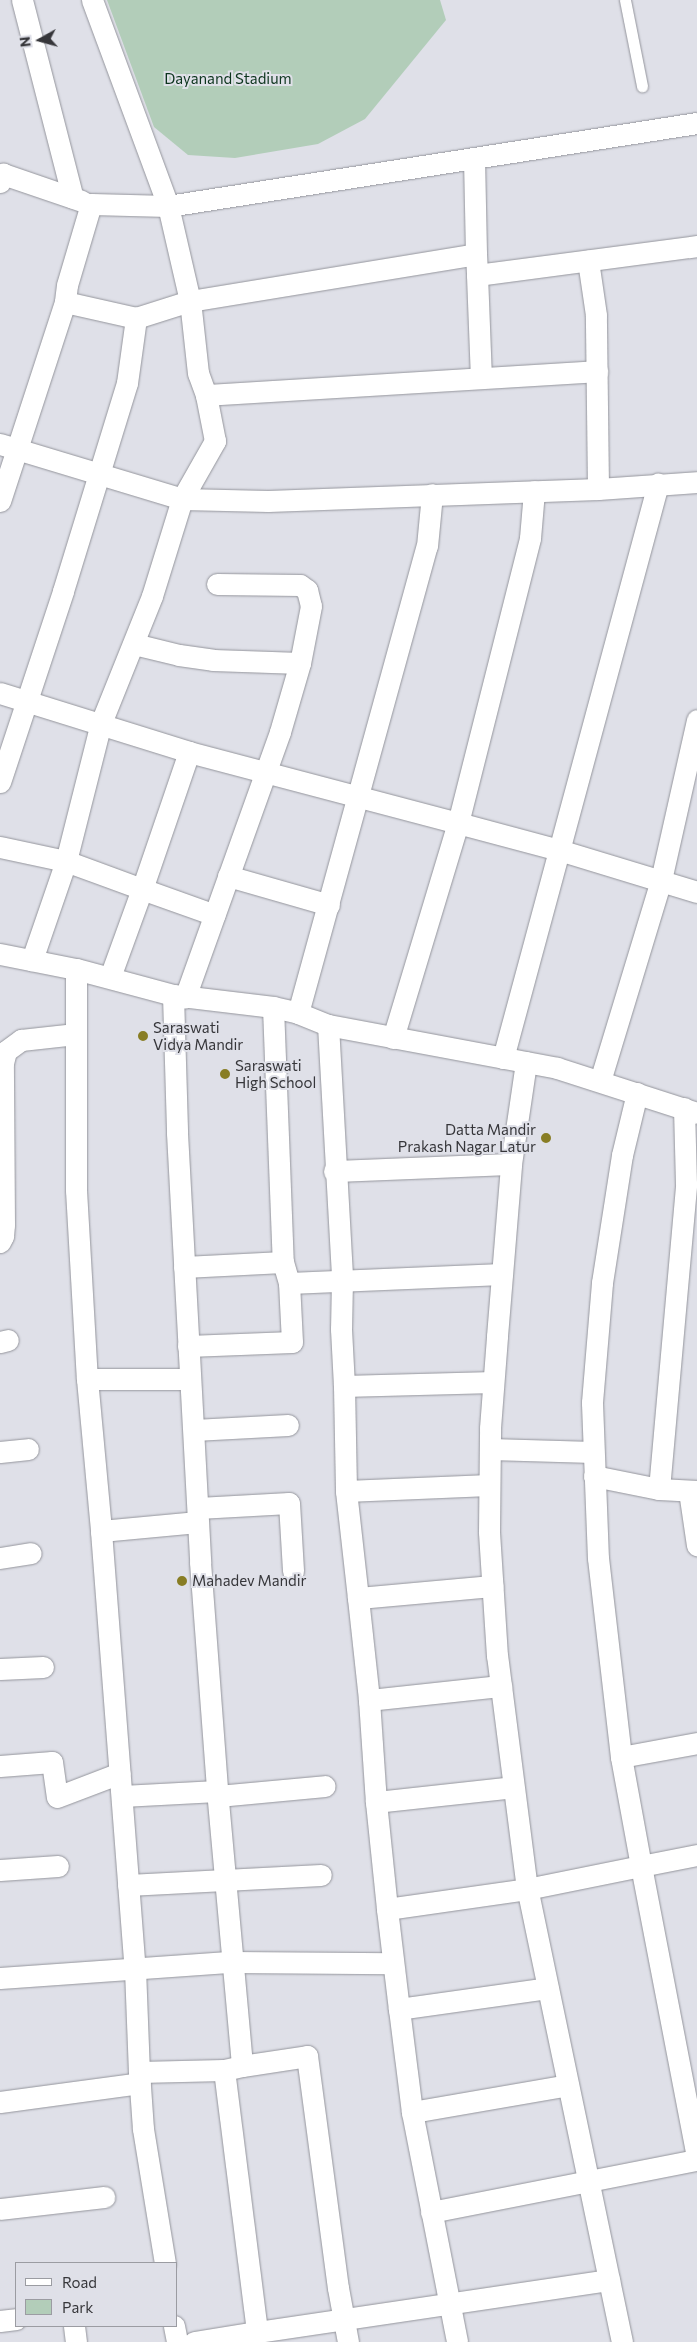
<!DOCTYPE html>
<style>
body{margin:0}
#map{position:relative;width:697px;height:2342px;overflow:hidden;background:#dfe0e8;font-family:Commissioner,sans-serif}
div>[style]{position:absolute}
.green>*{inset:0;background:#b2cdb9}
.roads{filter:drop-shadow(0 0 1px #94959c) drop-shadow(0 0 1px #94959c)}
.lane>*{height:11px;margin:-5.5px;padding:0 5.5px;transform-origin:5.5px;border-radius:5.5px;background:#fff}
.street>*{height:21px;margin:-10.5px;padding:0 10.5px;transform-origin:10.5px;border-radius:10.5px;background:#fff}
.dots>*{width:14px;height:14px;translate:-50% -50%;box-sizing:border-box;border:2px solid #dfe0e8;border-radius:50%}
span{translate:-50% -50%;white-space:nowrap;text-align:center;line-height:1.15;-webkit-text-stroke:4px #dfe0e8;paint-order:stroke}
.park-label{font-size:15px;color:#0c341d}
.poi-label{font-size:15px;color:#36363a}
.left{translate:0 -50%;text-align:left}
.right{translate:-100% -50%;text-align:right}
.legend{position:absolute;left:15px;top:2262px;width:162px;height:65px;box-sizing:border-box;background:#dfe0e8;border:1px solid #9b9ca2;margin:0;padding:6px 9px;list-style:none;font-size:15px;color:#36363a}
.legend li{display:flex;align-items:center;gap:10px;height:25px}
.legend b{width:25px;border:1px solid #9b9ca2}
.north{position:absolute;left:15px;top:15px;width:50px;height:50px;-webkit-text-stroke:4px #dfe0e8;paint-order:stroke;rotate:263deg;font-size:14px;font-weight:700;line-height:20px;text-align:center;color:#36363a}
.north::after{content:'';display:block;margin:auto;width:18px;height:22px;background:#36363a;clip-path:polygon(50% 0,100% 100%,50% 72%,0 100%)}
</style>
<div id="map">
<div class="green">
<div style="clip-path:polygon(107px 0,440px 0,446px 20px,365px 119px,318px 144px,235px 158px,188px 155px,154px 127px)"></div>
</div>
<div class="roads">
<div class="lane">
<div style="left:625px;top:0;width:88px;rotate:78.8deg"></div>
</div>
<div class="street">
<div style="left:22px;top:0;width:204px;rotate:75.6deg"></div>
<div style="left:92px;top:0;width:220px;rotate:69.7deg"></div>
<div style="left:168px;top:206px;width:535px;rotate:-8.92deg"></div>
<div style="left:474px;top:158px;width:96px;rotate:88.8deg"></div>
<div style="left:0;top:182px;width:9px;rotate:-69deg"></div>
<div style="left:3px;top:174px;width:83px;rotate:18.9deg"></div>
<div style="left:477px;top:275px;width:103px;rotate:87.8deg"></div>
<div style="left:206px;top:395px;width:23px;rotate:-110deg"></div>
<div style="left:198px;top:373px;width:72px;rotate:-96.3deg"></div>
<div style="left:190px;top:301px;width:290px;rotate:-9.3deg"></div>
<div style="left:476px;top:254px;width:21px;rotate:87deg"></div>
<div style="left:477px;top:275px;width:222px;rotate:-7.5deg"></div>
<div style="left:0;top:444px;width:190px;rotate:16.8deg"></div>
<div style="left:182px;top:499px;width:67px;rotate:-60.4deg"></div>
<div style="left:215px;top:441px;width:47px;rotate:-101.1deg"></div>
<div style="left:206px;top:395px;width:392px;rotate:-3.5deg"></div>
<div style="left:598px;top:489px;width:99px;rotate:-4deg"></div>
<div style="left:0;top:501px;width:209px;rotate:-71.9deg"></div>
<div style="left:65px;top:302px;width:73px;rotate:12.7deg"></div>
<div style="left:217px;top:584px;width:83px;rotate:0.7deg"></div>
<div style="left:300px;top:585px;width:9px;rotate:36deg"></div>
<div style="left:307px;top:590px;width:16px;rotate:76deg"></div>
<div style="left:311px;top:606px;width:58px;rotate:100.9deg"></div>
<div style="left:134px;top:644px;width:46px;rotate:13.7deg"></div>
<div style="left:179px;top:655px;width:34px;rotate:8deg"></div>
<div style="left:213px;top:660px;width:87px;rotate:2deg"></div>
<div style="left:300px;top:663px;width:72px;rotate:106.2deg"></div>
<div style="left:280px;top:732px;width:282px;rotate:109.7deg"></div>
<div style="left:0;top:693px;width:198px;rotate:17.3deg"></div>
<div style="left:189px;top:752px;width:278px;rotate:14.8deg"></div>
<div style="left:458px;top:823px;width:294px;rotate:-75.8deg"></div>
<div style="left:530px;top:538px;width:47px;rotate:-85.1deg"></div>
<div style="left:189px;top:752px;width:145px;rotate:108.9deg"></div>
<div style="left:142px;top:889px;width:81px;rotate:-159.8deg"></div>
<div style="left:66px;top:861px;width:142px;rotate:-75.8deg"></div>
<div style="left:101px;top:723px;width:137px;rotate:-68.1deg"></div>
<div style="left:152px;top:596px;width:102px;rotate:-72.8deg"></div>
<div style="left:182px;top:499px;width:86px;rotate:1.3deg"></div>
<div style="left:268px;top:501px;width:330px;rotate:-2.1deg"></div>
<div style="left:598px;top:489px;width:174px;rotate:-90.7deg"></div>
<div style="left:596px;top:315px;width:55px;rotate:-98.4deg"></div>
<div style="left:0;top:782px;width:201px;rotate:-71.7deg"></div>
<div style="left:63px;top:591px;width:218px;rotate:-72.9deg"></div>
<div style="left:127px;top:383px;width:66px;rotate:-82.1deg"></div>
<div style="left:136px;top:318px;width:57px;rotate:-17.5deg"></div>
<div style="left:190px;top:301px;width:98px;rotate:-103deg"></div>
<div style="left:168px;top:206px;width:77px;rotate:-178.5deg"></div>
<div style="left:91px;top:204px;width:84px;rotate:106.5deg"></div>
<div style="left:67px;top:285px;width:17px;rotate:97deg"></div>
<div style="left:0;top:847px;width:67px;rotate:12deg"></div>
<div style="left:66px;top:861px;width:105px;rotate:109deg"></div>
<div style="left:228px;top:876px;width:105px;rotate:16deg"></div>
<div style="left:0;top:954px;width:77px;rotate:11.2deg"></div>
<div style="left:76px;top:969px;width:100px;rotate:15deg"></div>
<div style="left:173px;top:995px;width:101px;rotate:6.8deg"></div>
<div style="left:273px;top:1007px;width:26px;rotate:13deg"></div>
<div style="left:298px;top:1013px;width:32px;rotate:22deg"></div>
<div style="left:328px;top:1025px;width:233px;rotate:10.6deg"></div>
<div style="left:557px;top:1068px;width:147px;rotate:17.8deg"></div>
<div style="left:76px;top:969px;width:221px;rotate:90deg"></div>
<div style="left:76px;top:1190px;width:189px;rotate:86.7deg"></div>
<div style="left:87px;top:1379px;width:103px"></div>
<div style="left:110px;top:977px;width:94px;rotate:-70deg"></div>
<div style="left:142px;top:889px;width:77px;rotate:19.6deg"></div>
<div style="left:173px;top:995px;width:138px;rotate:88.3deg"></div>
<div style="left:177px;top:1133px;width:430px;rotate:86.9deg"></div>
<div style="left:200px;top:1562px;width:229px;rotate:85.7deg"></div>
<div style="left:217px;top:1790px;width:277px;rotate:84.8deg"></div>
<div style="left:242px;top:2066px;width:18px;rotate:167deg"></div>
<div style="left:224px;top:2070px;width:264px;rotate:82.8deg"></div>
<div style="left:257px;top:2332px;width:356px;rotate:-8.4deg"></div>
<div style="left:273px;top:1007px;width:255px;rotate:87.8deg"></div>
<div style="left:298px;top:1013px;width:484px;rotate:-74.6deg"></div>
<div style="left:427px;top:546px;width:52px;rotate:-84.5deg"></div>
<div style="left:328px;top:1025px;width:254px;rotate:86.8deg"></div>
<div style="left:342px;top:1279px;width:50px;rotate:91.1deg"></div>
<div style="left:341px;top:1329px;width:57px;rotate:87deg"></div>
<div style="left:344px;top:1386px;width:149px;rotate:-1.5deg"></div>
<div style="left:393px;top:1038px;width:225px;rotate:-73.2deg"></div>
<div style="left:458px;top:823px;width:105px;rotate:15deg"></div>
<div style="left:559px;top:850px;width:144px;rotate:16.9deg"></div>
<div style="left:503px;top:1058px;width:595px;rotate:-74.89deg"></div>
<div style="left:600px;top:1081px;width:210px;rotate:-73.1deg"></div>
<div style="left:661px;top:880px;width:164px;rotate:-77.3deg"></div>
<div style="left:637px;top:1093px;width:64px;rotate:103.6deg"></div>
<div style="left:622px;top:1155px;width:130px;rotate:98.9deg"></div>
<div style="left:602px;top:1283px;width:120px;rotate:94.8deg"></div>
<div style="left:592px;top:1403px;width:155px;rotate:87.8deg"></div>
<div style="left:598px;top:1558px;width:200px;rotate:83.4deg"></div>
<div style="left:621px;top:1757px;width:77px;rotate:-10.4deg"></div>
<div style="left:334px;top:1171px;width:177px;rotate:-2.3deg"></div>
<div style="left:0;top:1242px;width:7px;rotate:-63deg"></div>
<div style="left:3px;top:1236px;width:12px;rotate:-85deg"></div>
<div style="left:4px;top:1224px;width:161px;rotate:-90.4deg"></div>
<div style="left:3px;top:1063px;width:12px;rotate:-76deg"></div>
<div style="left:6px;top:1051px;width:19px;rotate:-36deg"></div>
<div style="left:21px;top:1040px;width:55px;rotate:-6.2deg"></div>
<div style="left:184px;top:1267px;width:99px;rotate:-2.9deg"></div>
<div style="left:283px;top:1262px;width:22px;rotate:74deg"></div>
<div style="left:289px;top:1283px;width:213px;rotate:-2.4deg"></div>
<div style="left:0;top:1342px;width:8px;rotate:-14deg"></div>
<div style="left:188px;top:1346px;width:104px;rotate:-2.2deg"></div>
<div style="left:292px;top:1342px;width:59px;rotate:-92.9deg"></div>
<div style="left:87px;top:1379px;width:153px;rotate:84.7deg"></div>
<div style="left:101px;top:1531px;width:97px;rotate:-5.3deg"></div>
<div style="left:344px;top:1386px;width:105px;rotate:88.9deg"></div>
<div style="left:346px;top:1491px;width:143px;rotate:-2.4deg"></div>
<div style="left:194px;top:1430px;width:94px;rotate:-3deg"></div>
<div style="left:490px;top:1449px;width:103px;rotate:1.7deg"></div>
<div style="left:0;top:1452px;width:28px;rotate:-6deg"></div>
<div style="left:594px;top:1476px;width:66px;rotate:11.3deg"></div>
<div style="left:659px;top:1489px;width:38px;rotate:3deg"></div>
<div style="left:659px;top:1489px;width:306px;rotate:-84.9deg"></div>
<div style="left:686px;top:1184px;width:76px;rotate:-91.5deg"></div>
<div style="left:346px;top:1491px;width:108px;rotate:83.6deg"></div>
<div style="left:358px;top:1598px;width:135px;rotate:-5.1deg"></div>
<div style="left:689px;top:1491px;width:55px;rotate:81.6deg"></div>
<div style="left:198px;top:1508px;width:91px;rotate:-3.1deg"></div>
<div style="left:289px;top:1503px;width:68px;rotate:86.6deg"></div>
<div style="left:101px;top:1531px;width:439px;rotate:85.6deg"></div>
<div style="left:135px;top:1969px;width:103px;rotate:87.8deg"></div>
<div style="left:139px;top:2072px;width:85px;rotate:-1.3deg"></div>
<div style="left:0;top:1558px;width:31px;rotate:-9deg"></div>
<div style="left:358px;top:1598px;width:103px;rotate:83.8deg"></div>
<div style="left:369px;top:1700px;width:133px;rotate:-6.1deg"></div>
<div style="left:0;top:1669px;width:43px;rotate:-2.7deg"></div>
<div style="left:369px;top:1700px;width:102px;rotate:86.1deg"></div>
<div style="left:376px;top:1802px;width:138px;rotate:-6.2deg"></div>
<div style="left:621px;top:1757px;width:111px;rotate:79.6deg"></div>
<div style="left:641px;top:1866px;width:57px;rotate:-11.1deg"></div>
<div style="left:0;top:1766px;width:52px;rotate:-4.4deg"></div>
<div style="left:52px;top:1762px;width:35px;rotate:82deg"></div>
<div style="left:57px;top:1797px;width:67px;rotate:-20.9deg"></div>
<div style="left:122px;top:1796px;width:95px;rotate:-3deg"></div>
<div style="left:218px;top:1796px;width:107px;rotate:-5.3deg"></div>
<div style="left:376px;top:1802px;width:108px;rotate:84.1deg"></div>
<div style="left:387px;top:1909px;width:141px;rotate:-8.1deg"></div>
<div style="left:527px;top:1889px;width:235px;rotate:-97.3deg"></div>
<div style="left:497px;top:1656px;width:125px;rotate:-93.7deg"></div>
<div style="left:489px;top:1531px;width:103px;rotate:-89.4deg"></div>
<div style="left:490px;top:1428px;width:92px;rotate:-85.6deg"></div>
<div style="left:497px;top:1336px;width:173px;rotate:-85.3deg"></div>
<div style="left:511px;top:1164px;width:103px;rotate:-81.6deg"></div>
<div style="left:0;top:1870px;width:58px;rotate:-3.9deg"></div>
<div style="left:128px;top:1885px;width:193px;rotate:-3deg"></div>
<div style="left:387px;top:1909px;width:101px;rotate:83.2deg"></div>
<div style="left:399px;top:2009px;width:150px;rotate:-8deg"></div>
<div style="left:0;top:1978px;width:232px;rotate:-4deg"></div>
<div style="left:231px;top:1962px;width:162px;rotate:0.4deg"></div>
<div style="left:399px;top:2009px;width:104px;rotate:82.8deg"></div>
<div style="left:412px;top:2112px;width:158px;rotate:-9.8deg"></div>
<div style="left:242px;top:2066px;width:66px;rotate:-8.7deg"></div>
<div style="left:307px;top:2056px;width:234px;rotate:82.4deg"></div>
<div style="left:338px;top:2288px;width:55px;rotate:79.5deg"></div>
<div style="left:139px;top:2072px;width:57px;rotate:86deg"></div>
<div style="left:143px;top:2129px;width:136px;rotate:80.7deg"></div>
<div style="left:0;top:2102px;width:141px;rotate:-7.7deg"></div>
<div style="left:412px;top:2112px;width:234px;rotate:78.9deg"></div>
<div style="left:0;top:2209px;width:105px;rotate:-6.6deg"></div>
<div style="left:431px;top:2212px;width:271px;rotate:-11.1deg"></div>
<div style="left:0;top:2321px;width:16px;rotate:-7deg"></div>
<div style="left:74px;top:2326px;width:16px;rotate:83deg"></div>
<div style="left:174px;top:2326px;width:16px;rotate:79deg"></div>
<div style="left:194px;top:2342px;width:64px;rotate:-9deg"></div>
<div style="left:622px;top:2342px;width:463px;rotate:-101.8deg"></div>
<div style="left:527px;top:1889px;width:116px;rotate:-11.4deg"></div>
<div style="left:641px;top:1866px;width:296px;rotate:79.1deg"></div>
</div>
</div>
<div class="dots">
<div style="left:143px;top:1036px;background:#887d24"></div>
<div style="left:225px;top:1074px;background:#887d24"></div>
<div style="left:546px;top:1138px;background:#887d24"></div>
<div style="left:182px;top:1581px;background:#887d24"></div>
</div>
<div class="park-label">
<span style="left:228px;top:79px">Dayanand Stadium</span>
</div>
<div class="poi-label">
<span class="left" style="left:153px;top:1036px">Saraswati<br>Vidya Mandir</span>
<span class="left" style="left:235px;top:1074px">Saraswati<br>High School</span>
<span class="right" style="left:536px;top:1138px">Datta Mandir<br>Prakash Nagar Latur</span>
<span class="left" style="left:192px;top:1581px">Mahadev Mandir</span>
</div>
<ul class="legend">
<li><b style="height:6px;background:#fff"></b>Road</li>
<li><b style="height:14px;background:#b2cdb9"></b>Park</li>
</ul>
<div class="north">N</div>
</div>
